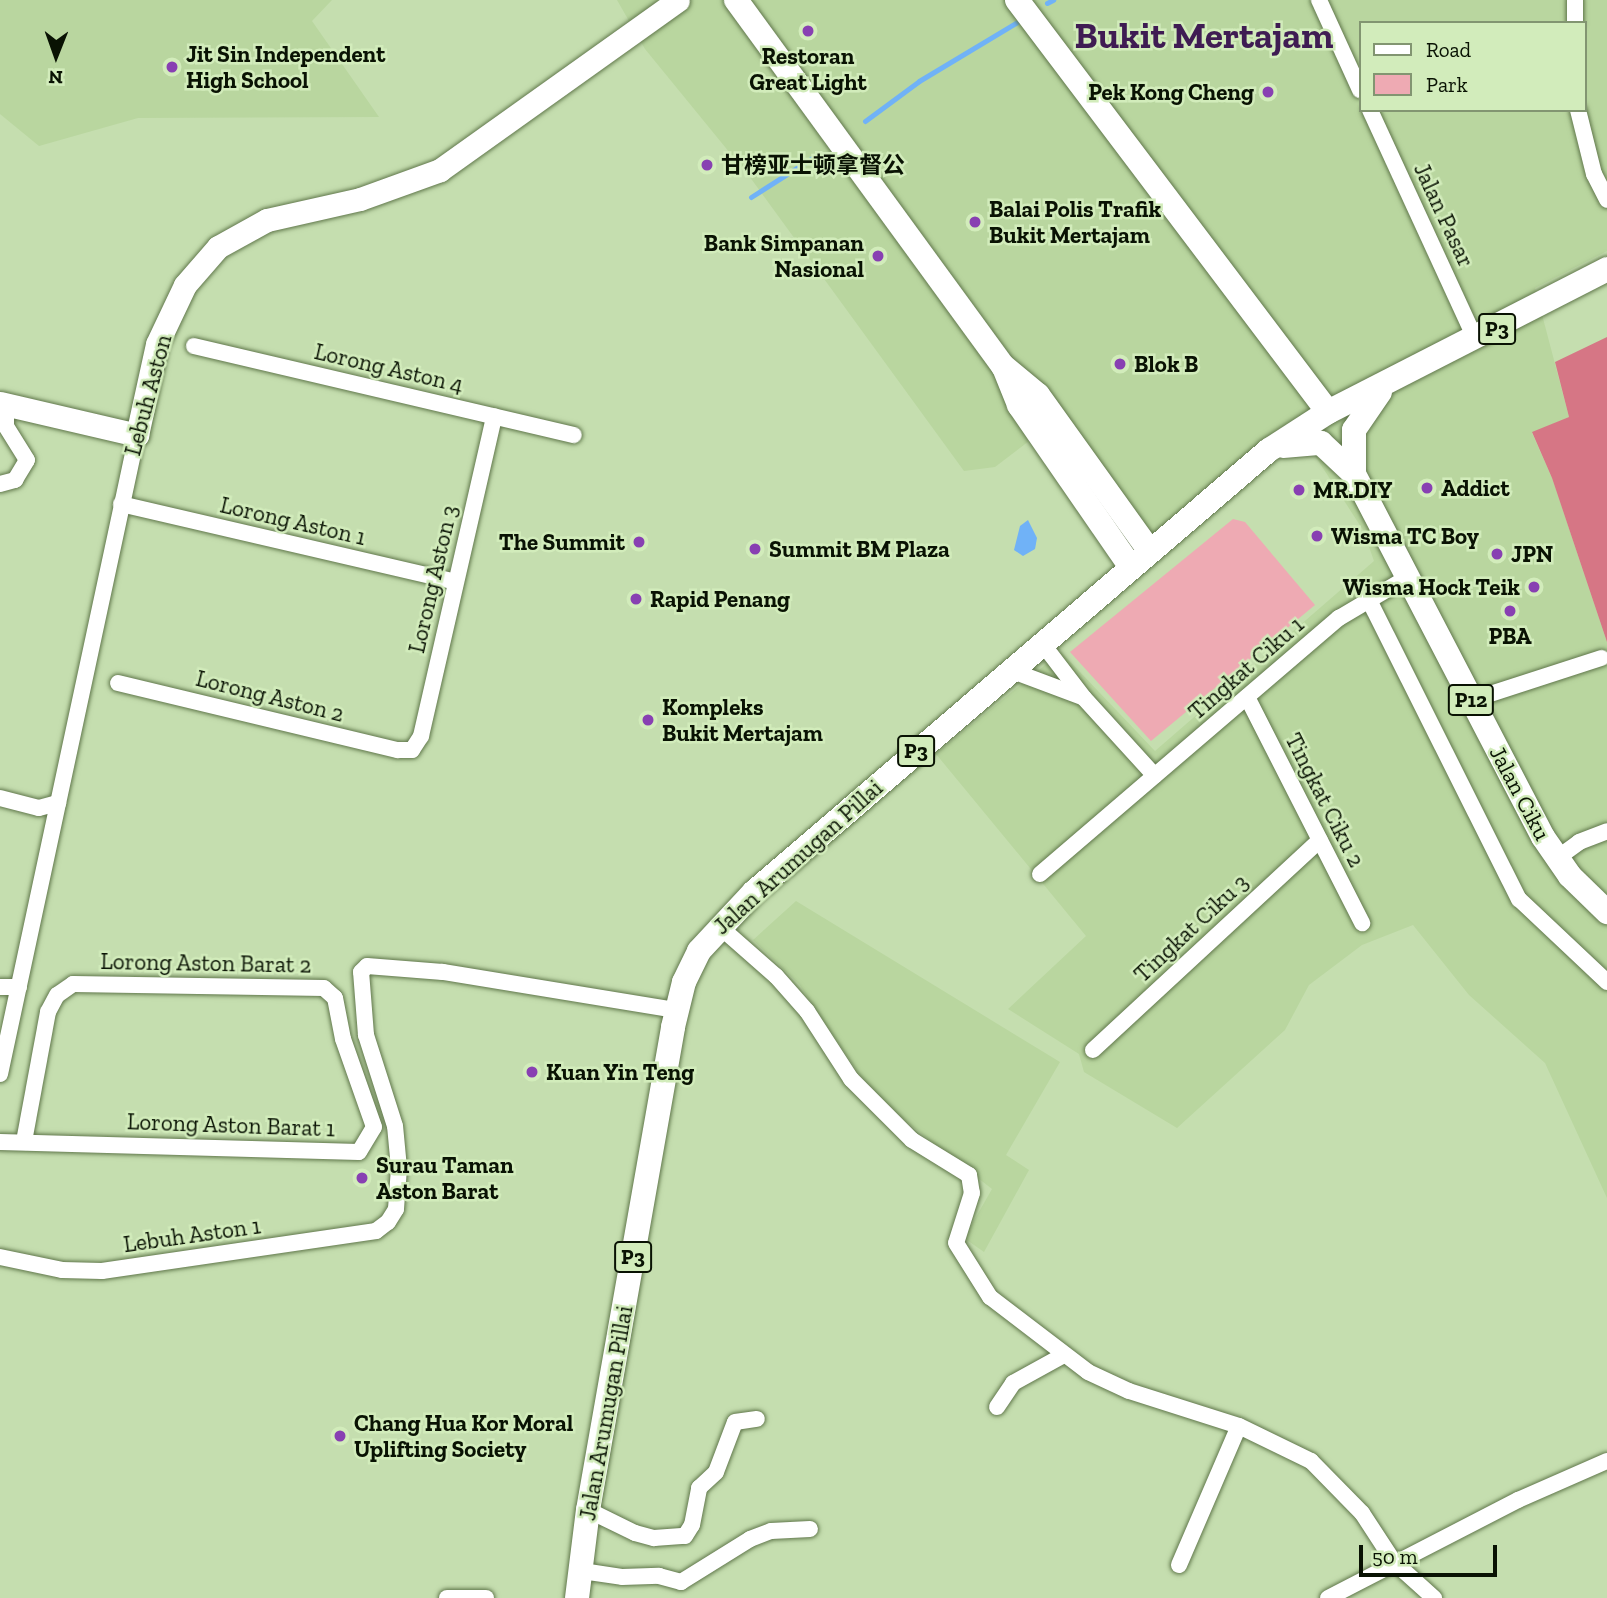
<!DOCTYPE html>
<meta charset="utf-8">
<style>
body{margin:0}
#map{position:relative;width:1607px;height:1598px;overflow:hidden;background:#c5deaf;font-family:"Zilla Slab","Noto Sans SC",serif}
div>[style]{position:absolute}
.built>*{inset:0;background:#b9d69f}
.green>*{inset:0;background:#eeaab3}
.forest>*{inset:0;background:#d67685}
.water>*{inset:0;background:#70b2f7}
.stream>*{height:5px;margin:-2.5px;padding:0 2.5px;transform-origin:2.5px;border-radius:2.5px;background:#70b2f7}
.roads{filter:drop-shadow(0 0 2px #60774b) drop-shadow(0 0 2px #60774b)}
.street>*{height:16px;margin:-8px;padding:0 8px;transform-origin:8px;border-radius:8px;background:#fff}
.secondary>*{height:23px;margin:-11.5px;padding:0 11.5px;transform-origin:11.5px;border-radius:11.5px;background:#fff}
.primary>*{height:24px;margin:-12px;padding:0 12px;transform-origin:12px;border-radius:12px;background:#fff}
.dots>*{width:19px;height:19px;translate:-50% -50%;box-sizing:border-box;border:4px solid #d2ecbb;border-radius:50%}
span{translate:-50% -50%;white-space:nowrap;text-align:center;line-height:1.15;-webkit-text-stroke:5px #d2ecbb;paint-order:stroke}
.shield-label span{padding:2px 5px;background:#d2ecbb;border:2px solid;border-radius:5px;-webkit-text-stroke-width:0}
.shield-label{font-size:21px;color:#091203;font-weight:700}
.poi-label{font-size:23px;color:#091203;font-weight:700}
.left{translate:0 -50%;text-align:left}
.right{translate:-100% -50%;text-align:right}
.street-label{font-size:23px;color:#091203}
.town-label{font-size:37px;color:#3f1c53;font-weight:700}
.legend{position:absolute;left:1359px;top:21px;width:228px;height:91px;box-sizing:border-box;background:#d2ecbb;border:2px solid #829571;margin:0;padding:9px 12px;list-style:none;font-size:21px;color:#091203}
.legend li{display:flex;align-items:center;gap:14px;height:35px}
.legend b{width:35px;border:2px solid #829571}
.north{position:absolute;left:21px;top:21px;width:70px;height:70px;-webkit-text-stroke:5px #d2ecbb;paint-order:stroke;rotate:181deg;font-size:19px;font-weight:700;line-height:28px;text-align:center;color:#091203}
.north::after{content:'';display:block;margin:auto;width:24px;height:32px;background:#091203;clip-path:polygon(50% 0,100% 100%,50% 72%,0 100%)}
.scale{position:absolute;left:1359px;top:1545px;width:138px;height:32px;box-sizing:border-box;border:4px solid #091203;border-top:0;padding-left:9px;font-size:21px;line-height:24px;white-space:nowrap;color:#091203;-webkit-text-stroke:5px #d2ecbb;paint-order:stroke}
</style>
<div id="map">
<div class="built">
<div style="clip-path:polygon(0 0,332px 0,312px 21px,379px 117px,138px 118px,39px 146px,0 114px)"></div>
<div style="clip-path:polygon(evenodd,617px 0,1607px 0,1607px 251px,1535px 288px,1569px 417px,1532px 433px,1552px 478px,1607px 642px,1607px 1198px,1545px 1063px,1469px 995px,1413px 925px,1362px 945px,1309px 985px,1285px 1030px,1177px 1128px,1084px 1072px,1079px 1054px,1008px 1009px,1086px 936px,936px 754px,1061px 652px,1155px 751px,1374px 561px,1363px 530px,1310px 448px,1293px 446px,1128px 574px,1033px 438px,995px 467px,964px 471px,752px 180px,645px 49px,617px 0,1360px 23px,1584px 23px,1584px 110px,1360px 110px,1360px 23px)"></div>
<div style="clip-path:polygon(796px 901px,1060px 1062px,1006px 1155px,1029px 1170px,984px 1252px,964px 1238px,992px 1189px,874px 1096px,799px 984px,753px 940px)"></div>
</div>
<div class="green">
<div style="clip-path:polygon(1233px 519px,1245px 522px,1315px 605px,1151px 741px,1070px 652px)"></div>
</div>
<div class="forest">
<div style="clip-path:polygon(1607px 337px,1607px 642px,1552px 478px,1532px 432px,1569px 417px,1555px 362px)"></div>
</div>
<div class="water">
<div style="clip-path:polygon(1028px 520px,1037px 538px,1035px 549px,1023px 556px,1014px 550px,1020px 526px)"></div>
</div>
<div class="stream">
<div style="left:1047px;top:3px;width:7px;rotate:-27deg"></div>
<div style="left:865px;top:121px;width:67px;rotate:-36.5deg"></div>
<div style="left:919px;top:81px;width:114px;rotate:-31deg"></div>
<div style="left:751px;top:197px;width:78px;rotate:-32.5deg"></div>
</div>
<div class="roads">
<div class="street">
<div style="left:1319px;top:0;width:99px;rotate:65.5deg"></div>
<div style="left:1575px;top:0;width:23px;rotate:90deg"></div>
<div style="left:1370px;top:110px;width:253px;rotate:65.3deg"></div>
<div style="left:1578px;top:110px;width:66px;rotate:76deg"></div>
<div style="left:1594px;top:174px;width:29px;rotate:63deg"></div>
<div style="left:194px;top:346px;width:390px;rotate:13.2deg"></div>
<div style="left:0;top:484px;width:16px;rotate:-15deg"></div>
<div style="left:15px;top:480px;width:23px;rotate:-59deg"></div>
<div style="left:27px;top:460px;width:40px;rotate:-122deg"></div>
<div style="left:6px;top:426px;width:21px;rotate:-90deg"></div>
<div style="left:121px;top:504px;width:343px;rotate:13.1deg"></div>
<div style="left:1368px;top:598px;width:337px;rotate:63.4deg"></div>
<div style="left:1519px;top:899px;width:121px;rotate:43.3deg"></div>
<div style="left:1042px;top:643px;width:69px;rotate:52.6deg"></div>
<div style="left:1084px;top:698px;width:105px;rotate:47.7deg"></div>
<div style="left:1010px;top:670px;width:77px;rotate:20.6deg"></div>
<div style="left:118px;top:683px;width:288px;rotate:13.5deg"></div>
<div style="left:398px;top:750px;width:14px"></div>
<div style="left:412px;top:750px;width:17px;rotate:-57deg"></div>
<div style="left:421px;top:736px;width:328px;rotate:-77.1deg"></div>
<div style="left:1247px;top:697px;width:254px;rotate:63deg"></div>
<div style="left:1472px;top:700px;width:136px;rotate:-18deg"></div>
<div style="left:0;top:798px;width:40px;rotate:14.4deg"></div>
<div style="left:39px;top:808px;width:20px;rotate:-15deg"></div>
<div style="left:1556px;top:859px;width:29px;rotate:-36deg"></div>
<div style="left:1579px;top:842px;width:30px;rotate:-21deg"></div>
<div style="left:1040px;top:874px;width:394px;rotate:-40.6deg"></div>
<div style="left:1339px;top:618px;width:80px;rotate:-30.7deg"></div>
<div style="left:719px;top:926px;width:76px;rotate:41.3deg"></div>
<div style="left:776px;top:976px;width:47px;rotate:48.5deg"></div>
<div style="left:807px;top:1011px;width:81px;rotate:57.1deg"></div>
<div style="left:851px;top:1079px;width:86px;rotate:45deg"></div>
<div style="left:912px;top:1140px;width:67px;rotate:31.6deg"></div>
<div style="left:969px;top:1175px;width:18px;rotate:81deg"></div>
<div style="left:972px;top:1193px;width:52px;rotate:107.7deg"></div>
<div style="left:956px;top:1243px;width:64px;rotate:57.8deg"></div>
<div style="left:990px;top:1297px;width:123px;rotate:37.4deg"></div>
<div style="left:1088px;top:1372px;width:45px;rotate:24.9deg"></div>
<div style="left:1129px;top:1391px;width:115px;rotate:17.7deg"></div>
<div style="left:1239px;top:1426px;width:80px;rotate:25.9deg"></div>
<div style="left:1311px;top:1461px;width:73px;rotate:45.6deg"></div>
<div style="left:1362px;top:1513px;width:59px;rotate:56.9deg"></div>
<div style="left:1394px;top:1562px;width:54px;rotate:42deg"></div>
<div style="left:0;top:987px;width:19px"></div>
<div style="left:1093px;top:1050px;width:309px;rotate:-42.8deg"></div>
<div style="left:0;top:1074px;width:654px;rotate:-77.9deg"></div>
<div style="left:0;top:1142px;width:359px;rotate:1.6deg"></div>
<div style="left:359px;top:1152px;width:29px;rotate:-59deg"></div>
<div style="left:374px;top:1127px;width:93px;rotate:-109.4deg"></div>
<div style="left:343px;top:1039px;width:42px;rotate:-101deg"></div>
<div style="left:335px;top:998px;width:15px;rotate:-138deg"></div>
<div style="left:324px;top:988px;width:251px;rotate:-179.1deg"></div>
<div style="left:73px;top:984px;width:19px;rotate:145deg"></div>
<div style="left:57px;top:995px;width:19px;rotate:118deg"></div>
<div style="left:48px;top:1012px;width:132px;rotate:100.5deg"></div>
<div style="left:0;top:1257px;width:63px;rotate:11.8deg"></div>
<div style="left:62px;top:1270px;width:40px;rotate:1.4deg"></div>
<div style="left:102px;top:1271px;width:277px;rotate:-8.3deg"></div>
<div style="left:376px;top:1231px;width:15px;rotate:-37deg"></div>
<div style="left:388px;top:1222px;width:15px;rotate:-58deg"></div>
<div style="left:396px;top:1209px;width:41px;rotate:-85.8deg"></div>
<div style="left:399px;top:1168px;width:42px;rotate:-95.4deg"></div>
<div style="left:395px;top:1126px;width:96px;rotate:-107.7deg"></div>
<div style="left:366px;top:1035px;width:63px;rotate:-94.5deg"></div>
<div style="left:361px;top:972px;width:8px;rotate:-45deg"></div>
<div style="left:367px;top:966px;width:76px;rotate:4.5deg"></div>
<div style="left:443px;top:972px;width:236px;rotate:9.3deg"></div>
<div style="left:997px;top:1407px;width:29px;rotate:-56deg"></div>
<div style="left:1013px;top:1383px;width:58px;rotate:-28.8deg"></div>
<div style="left:588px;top:1510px;width:52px;rotate:26.1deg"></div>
<div style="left:635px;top:1533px;width:20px;rotate:15deg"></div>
<div style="left:654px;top:1538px;width:31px;rotate:-4deg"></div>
<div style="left:685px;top:1536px;width:13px;rotate:-58deg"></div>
<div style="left:692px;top:1525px;width:38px;rotate:-79deg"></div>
<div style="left:699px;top:1488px;width:23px;rotate:-43deg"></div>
<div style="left:716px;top:1472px;width:53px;rotate:-69.2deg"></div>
<div style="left:735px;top:1422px;width:22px;rotate:-8deg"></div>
<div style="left:1179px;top:1565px;width:151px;rotate:-66.7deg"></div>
<div style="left:582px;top:1571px;width:40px;rotate:8.5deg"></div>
<div style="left:622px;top:1577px;width:37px;rotate:-2deg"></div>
<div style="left:659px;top:1576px;width:23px;rotate:15deg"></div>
<div style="left:681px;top:1582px;width:81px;rotate:-31.9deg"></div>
<div style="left:750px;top:1539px;width:22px;rotate:-21deg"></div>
<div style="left:771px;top:1531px;width:39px;rotate:-3deg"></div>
<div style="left:447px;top:1598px;width:39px"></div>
<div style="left:1328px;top:1598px;width:214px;rotate:-27.3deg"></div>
<div style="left:1518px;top:1500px;width:97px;rotate:-23.7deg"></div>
</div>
<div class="secondary">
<div style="left:0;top:403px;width:141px;rotate:13.1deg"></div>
<div style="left:137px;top:435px;width:93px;rotate:-77.6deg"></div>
<div style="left:157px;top:344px;width:65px;rotate:-64.6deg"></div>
<div style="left:185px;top:285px;width:50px;rotate:-49deg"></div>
<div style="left:218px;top:247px;width:56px;rotate:-28.9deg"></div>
<div style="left:267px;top:220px;width:95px;rotate:-12.7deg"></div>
<div style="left:360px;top:199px;width:85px;rotate:-19.9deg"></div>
<div style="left:440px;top:170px;width:292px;rotate:-35.5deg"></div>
</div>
<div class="primary">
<div style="left:736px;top:0;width:453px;rotate:53.9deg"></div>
<div style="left:1003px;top:366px;width:45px;rotate:39.6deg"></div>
<div style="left:1038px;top:395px;width:191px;rotate:54.4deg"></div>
<div style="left:1017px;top:0;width:516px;rotate:52.95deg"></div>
<div style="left:1005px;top:370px;width:38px;rotate:68deg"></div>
<div style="left:1019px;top:405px;width:196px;rotate:55.4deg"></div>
<div style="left:1283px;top:446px;width:38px;rotate:-5deg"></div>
<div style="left:1321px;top:443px;width:45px;rotate:43.2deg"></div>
<div style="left:1354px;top:474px;width:409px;rotate:62.5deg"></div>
<div style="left:1543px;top:837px;width:47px;rotate:55.3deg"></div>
<div style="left:1570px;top:876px;width:52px;rotate:44.2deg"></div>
<div style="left:1354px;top:474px;width:44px;rotate:-90deg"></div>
<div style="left:1354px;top:430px;width:46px;rotate:-55.6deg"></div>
<div style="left:577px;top:1598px;width:89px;rotate:-82.9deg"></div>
<div style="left:588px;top:1510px;width:490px;rotate:-80deg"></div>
<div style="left:673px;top:1027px;width:46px;rotate:-76.3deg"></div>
<div style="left:684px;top:982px;width:34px;rotate:-64deg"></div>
<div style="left:699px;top:951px;width:81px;rotate:-47deg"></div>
<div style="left:754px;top:892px;width:679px;rotate:-40.64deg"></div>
<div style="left:1269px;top:450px;width:70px;rotate:-32.8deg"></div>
<div style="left:1328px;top:412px;width:314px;rotate:-27.1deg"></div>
</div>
</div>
<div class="dots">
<div style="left:808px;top:31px;background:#8840b2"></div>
<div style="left:172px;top:67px;background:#8840b2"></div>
<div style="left:1268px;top:92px;background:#8840b2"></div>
<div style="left:707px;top:165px;background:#8840b2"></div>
<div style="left:975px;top:222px;background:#8840b2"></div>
<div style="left:878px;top:256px;background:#8840b2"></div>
<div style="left:1120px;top:364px;background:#8840b2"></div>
<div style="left:1427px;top:488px;background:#8840b2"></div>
<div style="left:1299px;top:490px;background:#8840b2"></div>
<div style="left:1317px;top:536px;background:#8840b2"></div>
<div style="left:639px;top:542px;background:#8840b2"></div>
<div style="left:755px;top:549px;background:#8840b2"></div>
<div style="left:1497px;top:554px;background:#8840b2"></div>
<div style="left:1534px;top:587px;background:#8840b2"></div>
<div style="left:636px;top:599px;background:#8840b2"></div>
<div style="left:1510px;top:611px;background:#8840b2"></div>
<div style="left:648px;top:720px;background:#8840b2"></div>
<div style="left:532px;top:1072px;background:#8840b2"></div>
<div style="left:362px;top:1178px;background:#8840b2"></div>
<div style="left:340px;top:1436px;background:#8840b2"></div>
</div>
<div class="shield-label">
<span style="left:1497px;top:329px">P3</span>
<span style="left:1471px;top:700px">P12</span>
<span style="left:916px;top:751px">P3</span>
<span style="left:633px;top:1257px">P3</span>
</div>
<div class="poi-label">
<span class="left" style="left:186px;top:67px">Jit Sin Independent<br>High School</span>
<span style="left:808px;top:69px">Restoran<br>Great Light</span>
<span class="right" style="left:1254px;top:92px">Pek Kong Cheng</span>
<span class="left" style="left:721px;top:165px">甘榜亚士顿拿督公</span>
<span class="left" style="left:989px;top:222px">Balai Polis Trafik<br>Bukit Mertajam</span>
<span class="right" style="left:864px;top:256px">Bank Simpanan<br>Nasional</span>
<span class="left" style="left:1134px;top:364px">Blok B</span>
<span class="left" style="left:1441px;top:488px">Addict</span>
<span class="left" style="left:1313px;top:490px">MR.DIY</span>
<span class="left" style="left:1331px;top:536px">Wisma TC Boy</span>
<span class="right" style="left:625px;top:542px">The Summit</span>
<span class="left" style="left:769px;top:549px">Summit BM Plaza</span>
<span class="left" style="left:1511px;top:554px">JPN</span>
<span class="right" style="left:1520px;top:587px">Wisma Hock Teik</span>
<span class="left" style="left:650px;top:599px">Rapid Penang</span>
<span style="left:1510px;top:636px">PBA</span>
<span class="left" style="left:662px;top:720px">Kompleks<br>Bukit Mertajam</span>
<span class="left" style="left:546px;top:1072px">Kuan Yin Teng</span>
<span class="left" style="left:376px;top:1178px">Surau Taman<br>Aston Barat</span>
<span class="left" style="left:354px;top:1436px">Chang Hua Kor Moral<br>Uplifting Society</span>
</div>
<div class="street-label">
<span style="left:1444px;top:215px;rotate:65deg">Jalan Pasar</span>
<span style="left:389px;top:368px;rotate:13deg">Lorong Aston 4</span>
<span style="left:148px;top:395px;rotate:-75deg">Lebuh Aston</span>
<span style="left:293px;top:521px;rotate:13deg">Lorong Aston 1</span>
<span style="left:433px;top:579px;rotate:-77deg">Lorong Aston 3</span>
<span style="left:1246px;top:668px;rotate:-41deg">Tingkat Ciku 1</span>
<span style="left:270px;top:696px;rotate:14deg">Lorong Aston 2</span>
<span style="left:1520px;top:793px;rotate:62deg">Jalan Ciku</span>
<span style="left:1325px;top:800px;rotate:63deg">Tingkat Ciku 2</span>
<span style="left:798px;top:857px;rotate:-42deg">Jalan Arumugan Pillai</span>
<span style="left:1191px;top:928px;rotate:-43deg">Tingkat Ciku 3</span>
<span style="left:206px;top:963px;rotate:1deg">Lorong Aston Barat 2</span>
<span style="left:231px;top:1125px;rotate:2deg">Lorong Aston Barat 1</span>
<span style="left:192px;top:1235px;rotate:-8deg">Lebuh Aston 1</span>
<span style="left:606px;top:1413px;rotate:-80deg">Jalan Arumugan Pillai</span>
</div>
<div class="town-label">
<span style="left:1204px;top:35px">Bukit Mertajam</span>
</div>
<ul class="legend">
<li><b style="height:9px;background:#fff"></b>Road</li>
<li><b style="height:19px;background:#eeaab3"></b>Park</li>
</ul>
<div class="north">N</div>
<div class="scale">50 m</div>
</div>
